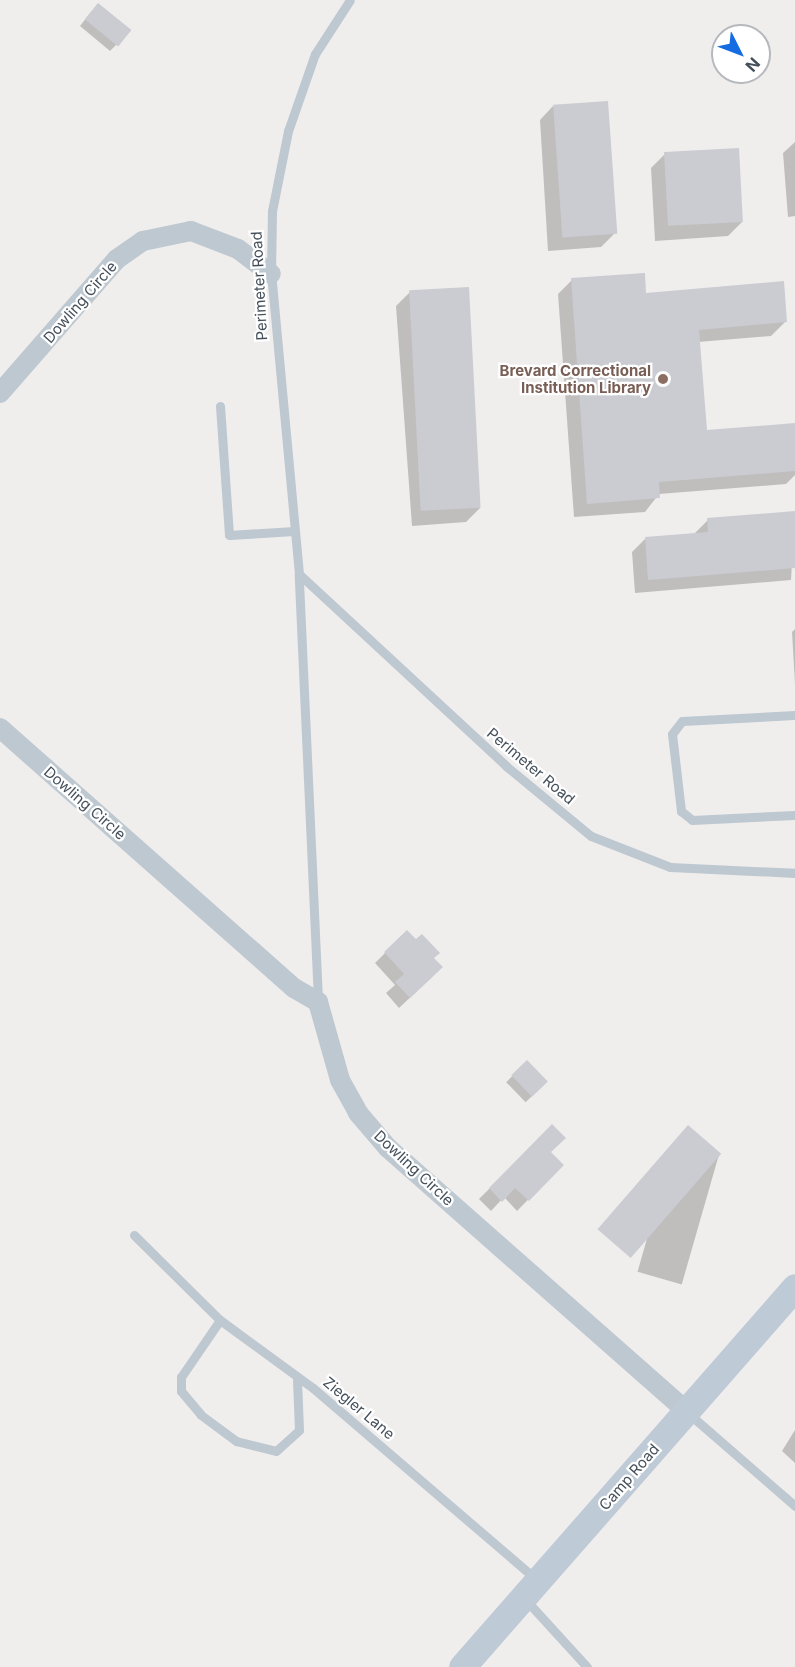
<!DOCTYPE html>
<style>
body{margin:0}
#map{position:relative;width:795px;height:1667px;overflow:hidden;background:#f0eded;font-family:Inter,sans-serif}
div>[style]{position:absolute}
.shadow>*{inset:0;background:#0003;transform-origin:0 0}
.building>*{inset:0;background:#caccd2;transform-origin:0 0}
.lane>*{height:9px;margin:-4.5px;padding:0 4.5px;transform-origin:4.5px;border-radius:4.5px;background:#bdc8d0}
.street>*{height:20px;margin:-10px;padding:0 10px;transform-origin:10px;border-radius:10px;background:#bdc8d0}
.secondary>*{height:27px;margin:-13.5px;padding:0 13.5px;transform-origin:13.5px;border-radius:13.5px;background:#bfcad7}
.dots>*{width:16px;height:16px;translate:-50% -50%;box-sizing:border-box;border:3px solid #fff;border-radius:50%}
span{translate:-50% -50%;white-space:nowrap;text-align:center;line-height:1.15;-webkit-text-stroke:4.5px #fff;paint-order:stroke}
.street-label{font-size:15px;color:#45505b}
.education-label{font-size:15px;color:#785e54;font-weight:700}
.right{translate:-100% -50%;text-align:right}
.north{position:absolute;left:711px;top:24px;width:60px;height:60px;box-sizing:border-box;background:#fff;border:2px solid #b5b9bd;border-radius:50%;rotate:132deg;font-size:16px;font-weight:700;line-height:24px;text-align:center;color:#45505b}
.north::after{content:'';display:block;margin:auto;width:21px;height:27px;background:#156ce2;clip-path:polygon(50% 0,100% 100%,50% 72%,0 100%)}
</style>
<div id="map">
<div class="shadow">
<div style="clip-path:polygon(91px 12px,117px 44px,110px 51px,80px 26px)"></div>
<div style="clip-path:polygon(553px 106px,615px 233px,601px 247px,548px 251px,540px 120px)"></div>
<div style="clip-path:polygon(795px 142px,795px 216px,788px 217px,783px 153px)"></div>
<div style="clip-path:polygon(665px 154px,742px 222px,728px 236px,655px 241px,651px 168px)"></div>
<div style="clip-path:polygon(572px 280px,785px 322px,771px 336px,698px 342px,705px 432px,795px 425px,795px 475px,786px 484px,659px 494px,645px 512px,574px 517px,558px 294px)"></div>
<div style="clip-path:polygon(410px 292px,480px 508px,466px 522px,412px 526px,396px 306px)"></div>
<div style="clip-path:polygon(795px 513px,791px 580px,635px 593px,632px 552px,645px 539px,694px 534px,708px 520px)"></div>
<div style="clip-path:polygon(795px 629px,795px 684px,792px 632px)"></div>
<div style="clip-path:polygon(385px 953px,432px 958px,431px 978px,399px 1008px,386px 993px,395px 985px,375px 963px)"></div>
<div style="left:527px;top:1062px;width:28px;height:29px;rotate:46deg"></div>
<div style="clip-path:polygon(552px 1126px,549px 1152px,562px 1165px,517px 1211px,504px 1197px,491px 1211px,479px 1199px)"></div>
<div style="left:675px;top:1141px;width:46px;height:136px;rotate:16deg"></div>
<div style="clip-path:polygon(795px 1430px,795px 1463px,782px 1451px)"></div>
</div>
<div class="building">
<div style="left:98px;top:3px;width:43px;height:21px;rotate:39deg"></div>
<div style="left:608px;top:101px;width:133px;height:55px;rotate:86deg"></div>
<div style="left:739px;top:148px;width:74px;height:75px;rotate:87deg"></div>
<div style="clip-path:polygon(645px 273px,646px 293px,784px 281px,787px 322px,699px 330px,707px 430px,795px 423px,795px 471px,659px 482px,660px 498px,587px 504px,571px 278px)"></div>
<div style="left:469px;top:287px;width:221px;height:60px;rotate:87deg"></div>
<div style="clip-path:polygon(795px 511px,795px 568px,648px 580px,645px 537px,708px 532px,707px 518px)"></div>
<div style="clip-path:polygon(407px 930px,416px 939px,422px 934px,440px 953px,434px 958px,443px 967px,410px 998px,395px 982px,404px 974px,384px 952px)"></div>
<div style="left:527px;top:1060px;width:30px;height:22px;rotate:46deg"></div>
<div style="clip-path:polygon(552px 1124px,566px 1138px,551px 1152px,564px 1165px,529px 1201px,515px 1188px,502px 1202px,489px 1188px)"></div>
<div style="left:688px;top:1125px;width:44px;height:138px;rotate:41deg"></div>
</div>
<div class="lane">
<div style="left:220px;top:406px;width:129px;rotate:86deg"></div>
<div style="left:229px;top:535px;width:65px;rotate:-3.5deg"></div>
<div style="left:299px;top:574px;width:282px;rotate:42.8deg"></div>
<div style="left:506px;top:766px;width:110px;rotate:39.5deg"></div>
<div style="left:591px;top:836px;width:85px;rotate:21.4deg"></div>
<div style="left:670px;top:867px;width:125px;rotate:2.7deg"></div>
<div style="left:795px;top:715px;width:113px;rotate:177deg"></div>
<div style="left:682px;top:721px;width:16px;rotate:128deg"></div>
<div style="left:672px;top:734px;width:78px;rotate:83.3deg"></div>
<div style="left:681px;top:811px;width:14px;rotate:39deg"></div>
<div style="left:692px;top:820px;width:103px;rotate:-2.8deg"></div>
<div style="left:318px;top:1000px;width:426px;rotate:-92.6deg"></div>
<div style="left:299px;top:574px;width:301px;rotate:-95.3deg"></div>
<div style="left:271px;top:274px;width:63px;rotate:-89.1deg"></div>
<div style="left:272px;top:211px;width:82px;rotate:-78.7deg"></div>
<div style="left:288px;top:131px;width:82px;rotate:-70.7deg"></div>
<div style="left:315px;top:54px;width:64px;rotate:-57.1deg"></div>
<div style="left:134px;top:1235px;width:121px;rotate:44.7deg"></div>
<div style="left:220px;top:1320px;width:115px;rotate:36.2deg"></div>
<div style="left:313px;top:1388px;width:294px;rotate:40.6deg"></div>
<div style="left:220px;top:1320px;width:69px;rotate:124.4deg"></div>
<div style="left:181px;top:1377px;width:14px;rotate:90deg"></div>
<div style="left:181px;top:1391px;width:31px;rotate:50deg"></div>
<div style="left:201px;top:1415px;width:44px;rotate:36.6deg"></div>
<div style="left:236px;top:1441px;width:41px;rotate:14deg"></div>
<div style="left:276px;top:1451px;width:31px;rotate:-42deg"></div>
<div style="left:299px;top:1430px;width:50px;rotate:-92.3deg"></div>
<div style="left:688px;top:1413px;width:142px;rotate:41deg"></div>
<div style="left:525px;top:1599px;width:92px;rotate:47.6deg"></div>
</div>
<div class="street">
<div style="left:0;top:393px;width:178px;rotate:-48.9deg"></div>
<div style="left:117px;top:259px;width:32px;rotate:-35deg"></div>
<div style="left:143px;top:241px;width:49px;rotate:-11.8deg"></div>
<div style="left:191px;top:231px;width:50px;rotate:21deg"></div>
<div style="left:238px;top:249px;width:41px;rotate:37.1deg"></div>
<div style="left:0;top:728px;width:392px;rotate:41.5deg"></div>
<div style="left:294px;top:988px;width:28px;rotate:30deg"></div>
<div style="left:318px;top:1002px;width:81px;rotate:74.2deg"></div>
<div style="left:340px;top:1080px;width:38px;rotate:61deg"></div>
<div style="left:358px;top:1113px;width:46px;rotate:49.4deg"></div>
<div style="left:388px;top:1148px;width:397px;rotate:41.4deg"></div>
</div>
<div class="secondary">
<div style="left:462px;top:1667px;width:505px;rotate:-48.77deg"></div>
</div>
<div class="dots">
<div style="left:663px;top:379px;background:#8d6e63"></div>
</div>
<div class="street-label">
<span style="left:259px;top:286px;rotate:-93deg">Perimeter Road</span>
<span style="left:80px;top:302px;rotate:-49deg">Dowling Circle</span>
<span style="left:531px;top:766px;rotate:40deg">Perimeter Road</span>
<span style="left:85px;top:803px;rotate:41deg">Dowling Circle</span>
<span style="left:414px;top:1168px;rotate:43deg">Dowling Circle</span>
<span style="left:359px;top:1408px;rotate:40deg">Ziegler Lane</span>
<span style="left:629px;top:1477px;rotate:-49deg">Camp Road</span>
</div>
<div class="education-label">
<span class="right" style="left:651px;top:379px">Brevard Correctional<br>Institution Library</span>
</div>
<div class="north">N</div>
</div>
